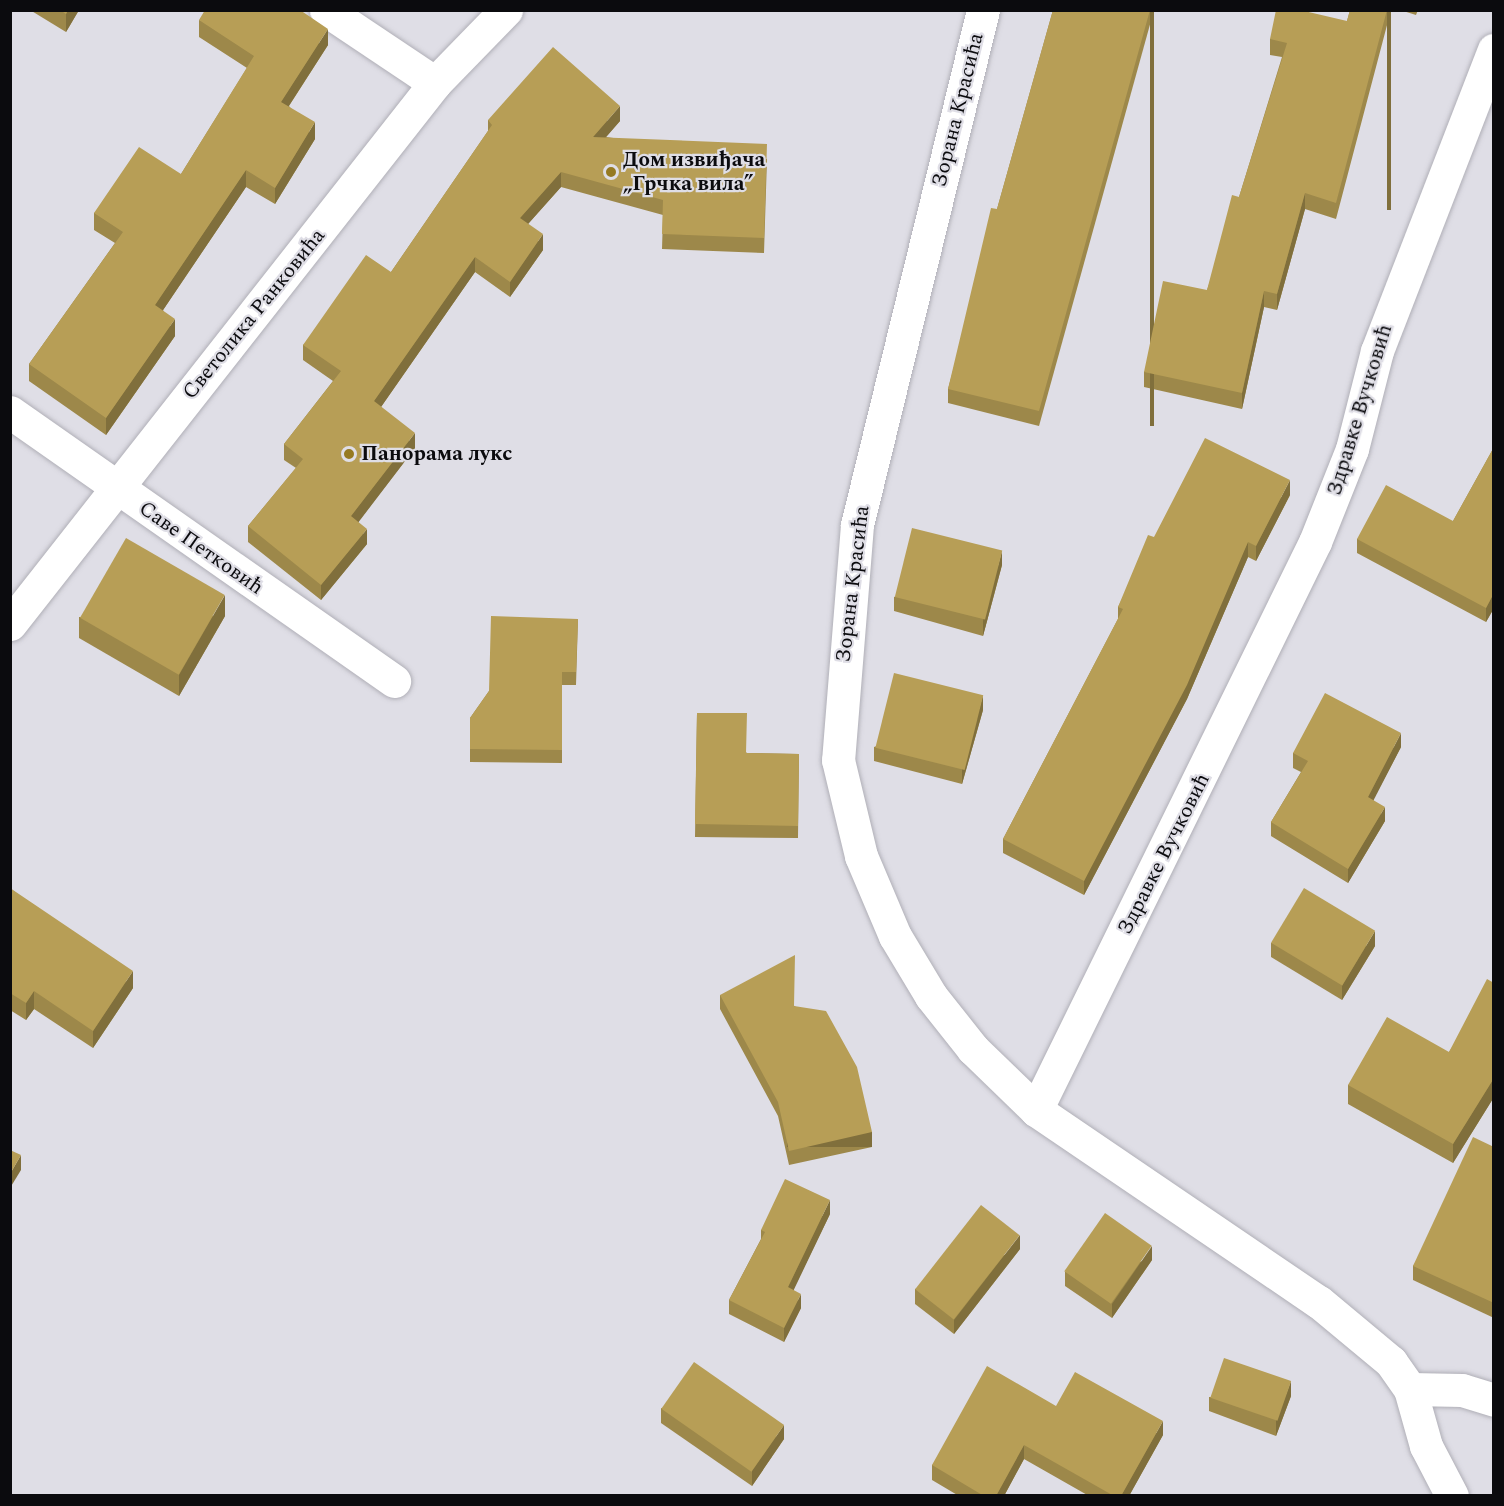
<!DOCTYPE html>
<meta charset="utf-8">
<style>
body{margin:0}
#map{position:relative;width:1504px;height:1506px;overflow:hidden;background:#dfdee6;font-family:Spectral,serif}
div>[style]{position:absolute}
.roads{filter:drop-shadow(0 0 2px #b0afb7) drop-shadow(0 0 2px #b0afb7)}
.minor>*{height:33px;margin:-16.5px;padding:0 16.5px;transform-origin:16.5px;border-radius:16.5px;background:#fff}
.wall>*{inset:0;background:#9d884a}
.shaded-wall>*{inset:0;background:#806f3c;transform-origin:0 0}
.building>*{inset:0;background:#b79e56;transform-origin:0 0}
.dots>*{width:16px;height:16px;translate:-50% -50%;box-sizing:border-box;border:3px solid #dfdee6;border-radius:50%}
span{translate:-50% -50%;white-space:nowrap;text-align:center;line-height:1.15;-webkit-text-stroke:4.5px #dfdee6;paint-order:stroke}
.street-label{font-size:21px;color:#0b0b0e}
.poi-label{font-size:21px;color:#0b0b0e;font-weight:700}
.left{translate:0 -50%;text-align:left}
.frame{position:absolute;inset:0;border:12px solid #0b0b0e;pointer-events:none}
</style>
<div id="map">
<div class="roads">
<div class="minor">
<div style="left:326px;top:10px;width:131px;rotate:33.8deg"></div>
<div style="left:983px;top:10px;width:530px;rotate:103.75deg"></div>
<div style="left:857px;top:525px;width:236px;rotate:94.6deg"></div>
<div style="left:838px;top:760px;width:99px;rotate:76.5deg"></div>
<div style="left:861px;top:856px;width:87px;rotate:67deg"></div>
<div style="left:895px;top:936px;width:70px;rotate:59deg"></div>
<div style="left:931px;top:996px;width:68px;rotate:51.6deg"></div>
<div style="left:973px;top:1049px;width:88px;rotate:44.1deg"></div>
<div style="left:1036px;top:1110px;width:342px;rotate:34.2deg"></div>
<div style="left:1319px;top:1302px;width:94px;rotate:39.8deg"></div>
<div style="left:1391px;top:1362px;width:33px;rotate:55deg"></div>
<div style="left:1410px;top:1389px;width:59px;rotate:74.3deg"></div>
<div style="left:1426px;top:1446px;width:56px;rotate:62.5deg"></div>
<div style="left:10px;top:412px;width:469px;rotate:35deg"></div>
<div style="left:10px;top:624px;width:688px;rotate:-51.85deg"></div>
<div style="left:435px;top:83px;width:102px;rotate:-45.8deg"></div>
<div style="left:1036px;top:1110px;width:633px;rotate:-63.84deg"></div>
<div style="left:1315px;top:542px;width:100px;rotate:-68.3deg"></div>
<div style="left:1352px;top:449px;width:101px;rotate:-75.7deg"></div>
<div style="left:1377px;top:351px;width:323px;rotate:-68.8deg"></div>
<div style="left:1410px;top:1389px;width:52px;rotate:1.1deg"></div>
<div style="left:1462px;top:1390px;width:34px;rotate:17deg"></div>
</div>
</div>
<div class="wall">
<div style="clip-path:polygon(30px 10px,79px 10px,66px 32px)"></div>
<div style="clip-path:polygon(1053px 10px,1154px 10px,1039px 426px,948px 403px,948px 389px,997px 209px)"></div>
<div style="clip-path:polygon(1350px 10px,1391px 10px,1336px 219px,1305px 209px,1277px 310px,1264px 307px,1242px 409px,1144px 387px,1144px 372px,1207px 290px,1239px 197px,1282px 57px,1270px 55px,1270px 39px,1347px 21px)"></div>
<div style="clip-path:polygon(1400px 10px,1418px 10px,1416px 15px)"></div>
<div style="clip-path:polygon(199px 20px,328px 45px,289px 106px,315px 139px,275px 204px,246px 187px,163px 310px,175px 336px,106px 435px,29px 381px,29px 364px,115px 243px,94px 230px,94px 213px,181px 174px,247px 68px,199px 37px)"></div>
<div style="clip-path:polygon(488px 120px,620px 121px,606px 137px,767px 159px,764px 253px,662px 249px,663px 215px,561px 187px,528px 224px,543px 250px,510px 297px,475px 272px,381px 407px,415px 448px,358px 522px,367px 544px,321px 600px,248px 542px,248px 526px,296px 468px,284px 460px,284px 444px,333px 381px,303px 360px,303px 345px,391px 272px,488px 131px)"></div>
<div style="clip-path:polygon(1494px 447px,1494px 608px,1486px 622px,1357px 553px,1357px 539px,1453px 521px)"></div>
<div style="clip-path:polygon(1290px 495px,1256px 561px,1248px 557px,1187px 699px,1084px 895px,1003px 853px,1003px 839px,1118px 619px,1118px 607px,1154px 537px)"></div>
<div style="clip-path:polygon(1002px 565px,983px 636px,894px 611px,894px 597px)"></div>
<div style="clip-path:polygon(225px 616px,179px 696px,79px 638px,79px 617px)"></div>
<div style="clip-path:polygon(578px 619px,576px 685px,562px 685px,562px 763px,470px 762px,470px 718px,489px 691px)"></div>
<div style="clip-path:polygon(983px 710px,962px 784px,874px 761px,874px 747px)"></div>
<div style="clip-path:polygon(697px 713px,747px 753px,799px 754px,798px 838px,695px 837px)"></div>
<div style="clip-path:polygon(1401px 747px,1373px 800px,1385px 821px,1348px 883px,1271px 836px,1271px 822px,1301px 772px,1293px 768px,1293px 753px)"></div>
<div style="clip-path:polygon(10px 888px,133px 988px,93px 1048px,34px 1009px,26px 1020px,10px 1010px)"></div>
<div style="clip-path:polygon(1271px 943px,1375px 946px,1342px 1000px,1271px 957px)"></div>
<div style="clip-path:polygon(1494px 983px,1494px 1097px,1453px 1163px,1348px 1104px,1348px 1085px,1449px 1052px)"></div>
<div style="clip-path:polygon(720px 995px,795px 1006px,872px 1147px,789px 1165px,778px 1116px,720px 1009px)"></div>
<div style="clip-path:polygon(1494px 1147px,1494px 1318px,1413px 1280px,1413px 1266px)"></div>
<div style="clip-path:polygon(830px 1214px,793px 1290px,801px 1308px,784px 1342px,729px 1314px,729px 1300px,761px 1239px,761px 1230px)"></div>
<div style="clip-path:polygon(1020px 1249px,954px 1334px,915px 1304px,915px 1289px)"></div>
<div style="clip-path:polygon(1152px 1260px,1112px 1318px,1065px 1286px,1065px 1272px)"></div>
<div style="clip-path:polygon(1291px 1396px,1276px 1436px,1209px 1411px,1209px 1397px)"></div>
<div style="clip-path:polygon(1056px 1406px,1163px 1435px,1129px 1496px,1089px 1496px,1024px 1459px,1004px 1496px,959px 1496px,932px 1480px,932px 1465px)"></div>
<div style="clip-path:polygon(661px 1408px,784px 1439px,752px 1486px,661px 1423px)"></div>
</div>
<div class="shaded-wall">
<div style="clip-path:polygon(68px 10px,79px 10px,66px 32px,66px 14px)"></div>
<div style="left:1150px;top:10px;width:4px;height:416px"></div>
<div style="left:1387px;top:10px;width:4px;height:200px"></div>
<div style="clip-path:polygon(328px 29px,328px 45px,281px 118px,281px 102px)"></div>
<div style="clip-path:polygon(620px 106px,620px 121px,593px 152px,593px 137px)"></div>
<div style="clip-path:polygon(315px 122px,315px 139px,275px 204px,275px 188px)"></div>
<div style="clip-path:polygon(246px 170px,246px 187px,155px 322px,155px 305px)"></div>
<div style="clip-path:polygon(561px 172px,561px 187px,520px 233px,520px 218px)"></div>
<div style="clip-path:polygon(1305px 193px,1305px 209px,1277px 310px,1277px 294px)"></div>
<div style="clip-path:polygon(543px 234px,543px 250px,510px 297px,510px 282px)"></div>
<div style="clip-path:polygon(475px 257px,475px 272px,374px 417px,374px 401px)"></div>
<div style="clip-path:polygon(1264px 291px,1264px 307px,1242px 409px,1242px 393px)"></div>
<div style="clip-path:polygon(175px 319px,175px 336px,106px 435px,106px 418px)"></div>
<div style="clip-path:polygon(415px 433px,415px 448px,351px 532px,351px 516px)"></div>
<div style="clip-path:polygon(1290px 480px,1290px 495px,1256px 561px,1256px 546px)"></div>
<div style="clip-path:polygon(367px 529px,367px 544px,321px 600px,321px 585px)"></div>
<div style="clip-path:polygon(1248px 542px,1248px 557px,1187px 699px,1084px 895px,1084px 881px)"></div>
<div style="clip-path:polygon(1002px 551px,1002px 565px,983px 636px,983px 621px)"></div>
<div style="clip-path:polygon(1494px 593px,1494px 608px,1486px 622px,1486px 608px)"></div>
<div style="clip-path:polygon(225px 595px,225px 616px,179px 696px,179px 675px)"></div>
<div style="clip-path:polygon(983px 695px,983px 710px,962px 784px,962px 770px)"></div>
<div style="clip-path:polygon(1401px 733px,1401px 747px,1368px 811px,1368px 797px)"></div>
<div style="clip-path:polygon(1385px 807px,1385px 821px,1348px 883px,1348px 869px)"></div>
<div style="clip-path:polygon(1375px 931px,1375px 946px,1342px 1000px,1342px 986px)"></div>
<div style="clip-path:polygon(133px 971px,133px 988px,93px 1048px,93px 1031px)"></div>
<div style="clip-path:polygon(34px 991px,34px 1009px,26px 1020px,26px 1003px)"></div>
<div style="clip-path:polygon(1494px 1078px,1494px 1097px,1453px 1163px,1453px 1144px)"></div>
<div style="left:872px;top:1132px;width:15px;height:85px;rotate:90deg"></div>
<div style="clip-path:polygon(21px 1155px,21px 1170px,10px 1188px,10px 1174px)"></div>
<div style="clip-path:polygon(830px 1200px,830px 1214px,788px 1302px,788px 1287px)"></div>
<div style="clip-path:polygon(1020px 1235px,1020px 1249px,954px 1334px,954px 1320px)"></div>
<div style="clip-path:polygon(1152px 1246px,1152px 1260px,1112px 1318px,1112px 1304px)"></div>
<div style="clip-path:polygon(801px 1294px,801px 1308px,784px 1342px,784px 1328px)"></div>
<div style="clip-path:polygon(1291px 1381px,1291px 1396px,1276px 1436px,1276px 1421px)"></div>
<div style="clip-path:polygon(1163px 1421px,1163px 1435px,1129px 1496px,1121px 1496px)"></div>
<div style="clip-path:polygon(784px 1425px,784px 1439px,752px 1486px,752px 1471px)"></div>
<div style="clip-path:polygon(1024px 1445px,1024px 1459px,1004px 1496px,996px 1496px)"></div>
</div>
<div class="building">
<div style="clip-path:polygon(60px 10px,68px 10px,66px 14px)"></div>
<div style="clip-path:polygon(205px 10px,300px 10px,328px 29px,281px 102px,315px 122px,275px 188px,246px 170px,155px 305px,175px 319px,106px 418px,29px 364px,123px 232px,94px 213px,139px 147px,181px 174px,254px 56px,199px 20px)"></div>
<div style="clip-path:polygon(1053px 10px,1150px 10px,1039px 411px,948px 389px,991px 208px,997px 209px)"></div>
<div style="clip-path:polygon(1276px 10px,1300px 10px,1347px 21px,1350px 10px,1387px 10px,1336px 203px,1305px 193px,1277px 294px,1264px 291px,1242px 393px,1144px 372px,1163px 281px,1207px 290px,1232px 195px,1239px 197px,1287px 43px,1270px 39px)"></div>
<div style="clip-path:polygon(553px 47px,620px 106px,593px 137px,767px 144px,764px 238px,662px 234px,663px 200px,561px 172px,520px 218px,543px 234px,510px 282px,475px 257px,374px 401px,415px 433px,351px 516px,367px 529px,321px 585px,248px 526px,303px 459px,284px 444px,341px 371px,303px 345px,366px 255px,391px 272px,492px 125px,488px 120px)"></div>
<div style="clip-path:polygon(1205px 438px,1290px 480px,1256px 546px,1248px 542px,1187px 685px,1084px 881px,1003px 839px,1123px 609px,1118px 607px,1148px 535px,1154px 537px)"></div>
<div style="clip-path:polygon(1494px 447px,1494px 593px,1486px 608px,1357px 539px,1386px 485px,1453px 521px)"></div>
<div style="left:912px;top:528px;width:93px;height:71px;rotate:14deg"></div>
<div style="left:126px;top:538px;width:114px;height:92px;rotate:30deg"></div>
<div style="clip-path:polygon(491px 616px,578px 619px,576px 672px,562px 672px,562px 750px,470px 749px,470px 718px,489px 691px)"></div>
<div style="left:894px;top:673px;width:92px;height:77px;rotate:14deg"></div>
<div style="clip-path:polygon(1325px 693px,1401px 733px,1368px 797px,1385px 807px,1348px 869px,1271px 822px,1308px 761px,1293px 753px)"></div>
<div style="clip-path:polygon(697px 713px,747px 713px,746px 753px,799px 754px,798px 826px,695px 824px)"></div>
<div style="clip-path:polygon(10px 888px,133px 971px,93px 1031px,34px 991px,26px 1003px,10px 993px)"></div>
<div style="left:1304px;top:888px;width:83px;height:64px;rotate:31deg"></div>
<div style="clip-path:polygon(795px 955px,794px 1006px,826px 1011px,857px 1067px,872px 1132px,789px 1151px,778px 1102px,720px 995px)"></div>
<div style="clip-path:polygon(1487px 979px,1494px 983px,1494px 1078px,1453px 1144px,1348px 1085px,1387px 1017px,1449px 1052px)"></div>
<div style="clip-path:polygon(1473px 1137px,1494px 1147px,1494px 1303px,1413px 1266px)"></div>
<div style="clip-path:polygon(10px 1150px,21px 1155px,10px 1174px)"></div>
<div style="clip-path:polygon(785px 1179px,830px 1200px,788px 1287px,801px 1294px,784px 1328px,729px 1300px,765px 1232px,761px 1230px)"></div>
<div style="left:981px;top:1205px;width:49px;height:107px;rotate:38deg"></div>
<div style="left:1105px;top:1213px;width:57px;height:71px;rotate:35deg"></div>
<div style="left:1224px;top:1358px;width:71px;height:42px;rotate:19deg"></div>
<div style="left:694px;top:1362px;width:110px;height:57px;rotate:35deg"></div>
<div style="clip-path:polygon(987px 1366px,1056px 1406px,1075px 1372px,1163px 1421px,1121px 1496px,1114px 1496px,1024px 1445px,996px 1496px,984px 1496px,932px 1465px)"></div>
</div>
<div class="dots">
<div style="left:611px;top:172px;background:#967a22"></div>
<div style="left:349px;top:454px;background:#967a22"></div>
</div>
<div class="street-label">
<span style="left:958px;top:110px;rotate:-76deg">Зорана Красића</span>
<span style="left:254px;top:314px;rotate:-51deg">Светолика Ранковића</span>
<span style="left:1360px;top:410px;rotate:-73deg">Здравке Вучковић</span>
<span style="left:201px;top:548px;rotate:35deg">Саве Петковић</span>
<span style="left:853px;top:584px;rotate:-83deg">Зорана Красића</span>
<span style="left:1164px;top:854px;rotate:-63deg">Здравке Вучковић</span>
</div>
<div class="poi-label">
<span class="left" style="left:623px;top:172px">Дом извиђача<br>„Грчка вила”</span>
<span class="left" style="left:361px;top:454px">Панорама лукс</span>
</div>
<div class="frame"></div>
</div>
